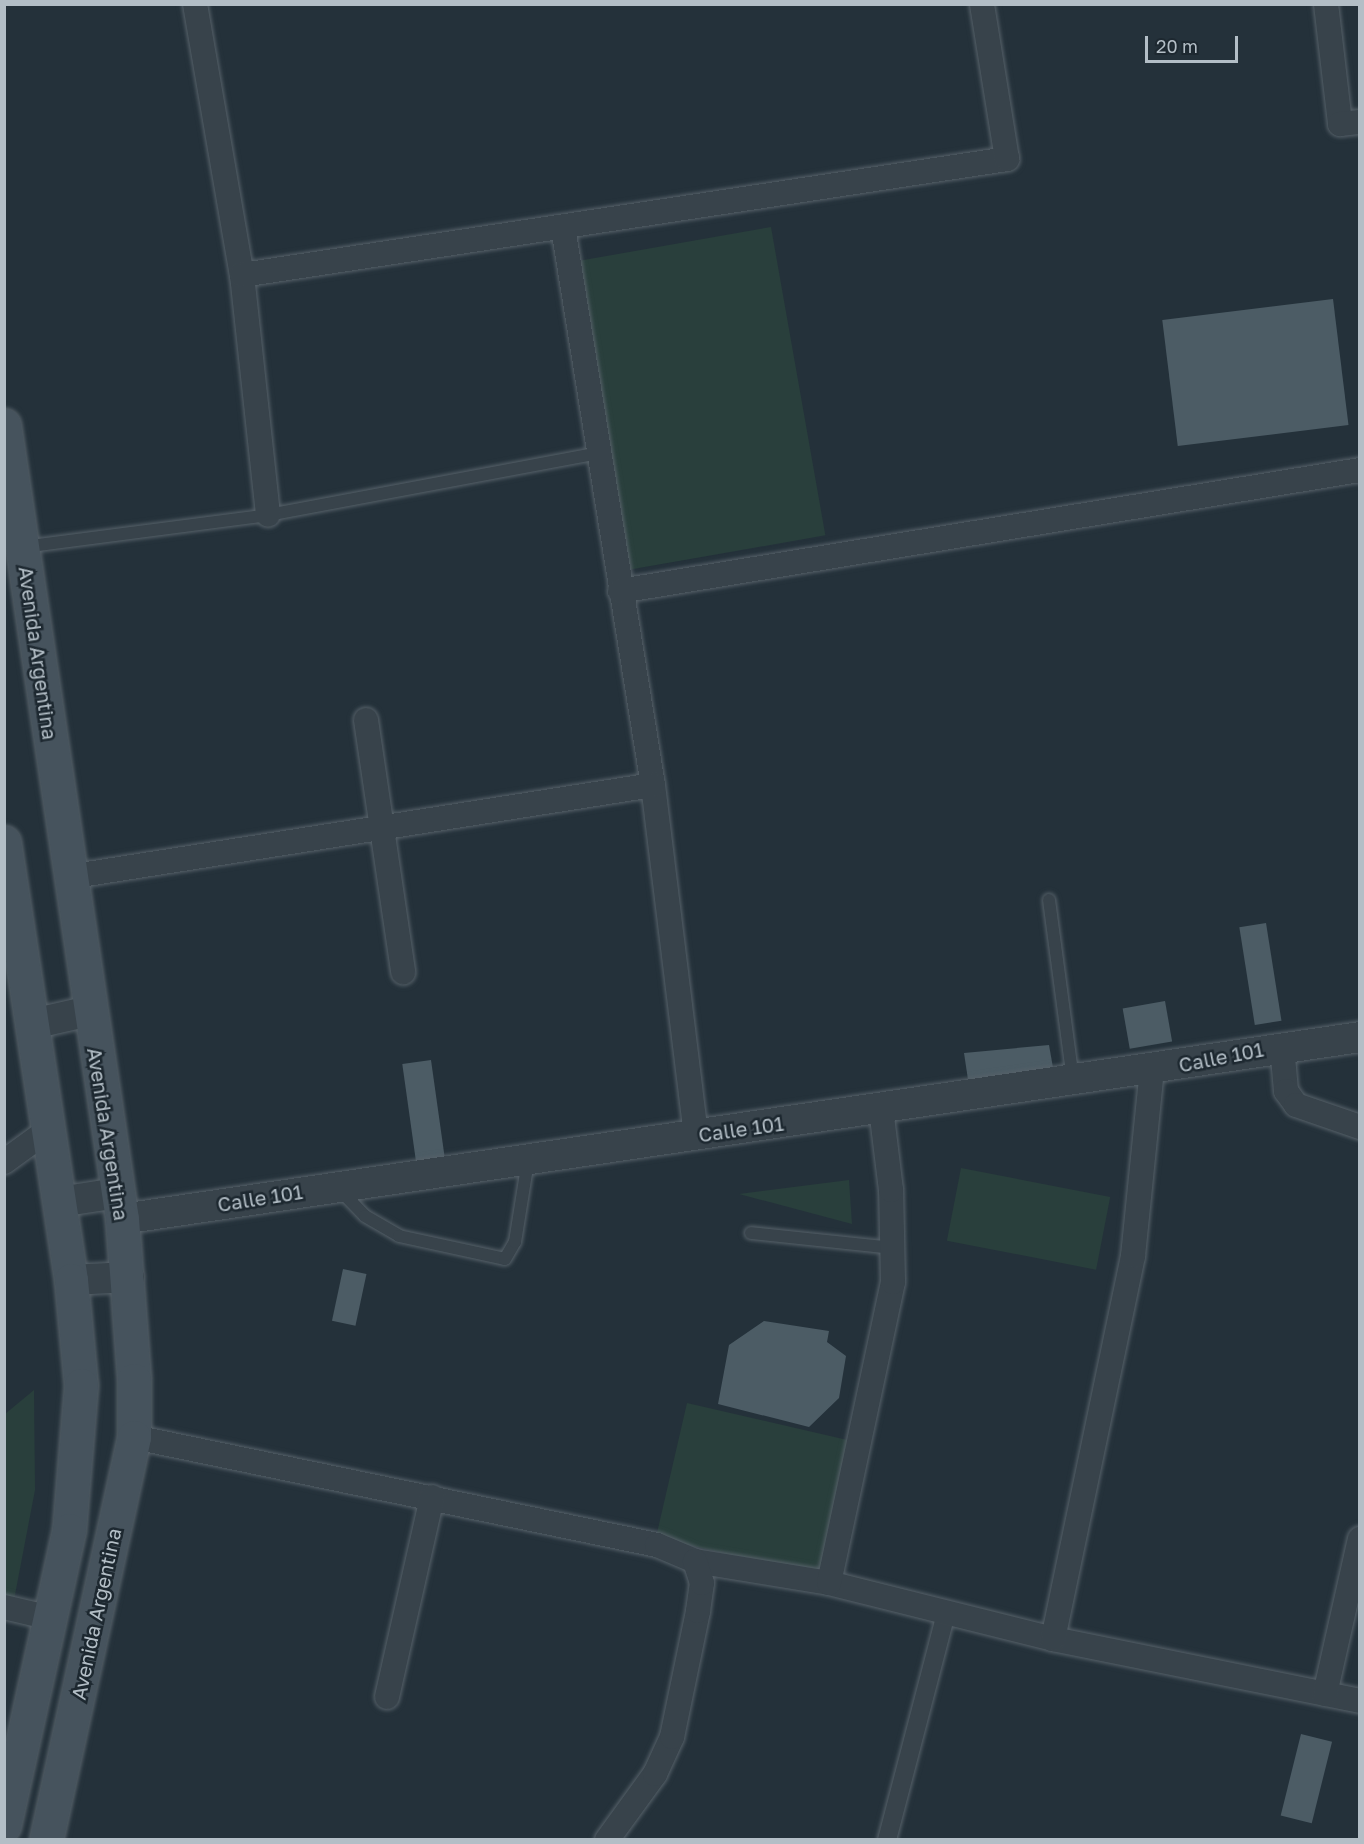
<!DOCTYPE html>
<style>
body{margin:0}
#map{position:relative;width:1364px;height:1844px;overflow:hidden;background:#24313a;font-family:"Golos Text",sans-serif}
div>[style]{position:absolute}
.green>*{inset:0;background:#293f3c;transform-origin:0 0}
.building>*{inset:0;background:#4c5c65;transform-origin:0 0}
.roads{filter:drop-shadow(0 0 2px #566169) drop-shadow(0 0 2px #566169)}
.service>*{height:12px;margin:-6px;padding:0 6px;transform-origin:6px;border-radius:6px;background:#38434b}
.pedestrian>*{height:18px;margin:-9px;padding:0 9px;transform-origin:9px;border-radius:9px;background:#38434b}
.minor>*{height:24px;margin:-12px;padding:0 12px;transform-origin:12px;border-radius:12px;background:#38434b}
.tertiary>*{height:30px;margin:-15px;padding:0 15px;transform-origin:15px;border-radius:15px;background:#38434b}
.secondary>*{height:33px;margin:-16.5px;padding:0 16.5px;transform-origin:16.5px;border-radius:16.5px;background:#46535d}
span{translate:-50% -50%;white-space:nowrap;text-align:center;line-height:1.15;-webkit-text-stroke:5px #1d2830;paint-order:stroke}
.street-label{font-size:20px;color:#b3bec6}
.frame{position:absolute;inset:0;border:6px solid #b3bec6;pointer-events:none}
.scale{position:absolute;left:1145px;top:36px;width:93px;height:27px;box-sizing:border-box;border:3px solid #b3bec6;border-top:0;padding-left:8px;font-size:18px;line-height:21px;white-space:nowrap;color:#b3bec6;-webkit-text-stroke:4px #1d2830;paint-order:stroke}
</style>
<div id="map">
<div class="green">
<div style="left:771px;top:227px;width:313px;height:199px;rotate:80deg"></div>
<div style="left:961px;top:1168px;width:152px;height:74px;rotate:11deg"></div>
<div style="clip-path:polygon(849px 1180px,852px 1224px,739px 1194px)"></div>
<div style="clip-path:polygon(34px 1390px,35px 1490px,14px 1600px,5px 1598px,5px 1414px)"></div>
<div style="left:687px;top:1403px;width:168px;height:138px;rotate:13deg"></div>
</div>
<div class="building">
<div style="left:1333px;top:299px;width:127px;height:172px;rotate:83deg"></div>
<div style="left:1266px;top:923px;width:99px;height:27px;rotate:81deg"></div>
<div style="left:1165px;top:1001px;width:41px;height:43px;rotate:80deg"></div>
<div style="clip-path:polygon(1049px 1045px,1055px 1079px,970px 1093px,964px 1053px)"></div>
<div style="left:431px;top:1060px;width:100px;height:29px;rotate:82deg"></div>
<div style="left:343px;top:1269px;width:24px;height:53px;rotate:12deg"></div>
<div style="clip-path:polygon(764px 1321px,829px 1331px,827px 1342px,846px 1356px,839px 1398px,809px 1427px,718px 1404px,729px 1345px)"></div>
<div style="left:1301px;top:1734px;width:32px;height:84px;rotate:14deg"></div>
</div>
<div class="roads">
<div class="service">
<div style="left:23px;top:547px;width:247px;rotate:-7.4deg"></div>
<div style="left:268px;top:515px;width:337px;rotate:-10.6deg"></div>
<div style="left:1049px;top:900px;width:182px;rotate:82.4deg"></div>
<div style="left:339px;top:1189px;width:37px;rotate:46deg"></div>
<div style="left:365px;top:1216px;width:39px;rotate:30deg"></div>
<div style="left:399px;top:1236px;width:108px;rotate:12.2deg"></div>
<div style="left:505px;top:1259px;width:20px;rotate:-60deg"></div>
<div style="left:515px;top:1242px;width:82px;rotate:-80.9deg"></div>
<div style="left:751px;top:1233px;width:144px;rotate:6deg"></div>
</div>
<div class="pedestrian">
<div style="left:887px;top:1840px;width:234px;rotate:-75.4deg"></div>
</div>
<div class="minor">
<div style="left:195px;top:4px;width:275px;rotate:80.2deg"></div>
<div style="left:242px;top:275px;width:241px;rotate:83.8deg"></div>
<div style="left:1326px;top:4px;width:121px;rotate:83.3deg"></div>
<div style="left:1340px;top:124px;width:20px;rotate:-6deg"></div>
<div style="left:563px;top:227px;width:565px;rotate:80.84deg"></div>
<div style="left:653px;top:785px;width:353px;rotate:83deg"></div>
<div style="left:242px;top:275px;width:774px;rotate:-8.62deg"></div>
<div style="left:1007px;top:159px;width:157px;rotate:-99.2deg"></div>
<div style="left:620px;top:591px;width:750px;rotate:-9.29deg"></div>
<div style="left:366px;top:720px;width:255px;rotate:81.6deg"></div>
<div style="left:68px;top:877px;width:592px;rotate:-8.94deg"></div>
<div style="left:1282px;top:1046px;width:45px;rotate:84.9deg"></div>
<div style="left:1286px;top:1091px;width:17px;rotate:54deg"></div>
<div style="left:1296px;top:1105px;width:68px;rotate:19deg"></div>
<div style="left:4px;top:1162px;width:54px;rotate:-36deg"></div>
<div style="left:134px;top:1437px;width:534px;rotate:11.67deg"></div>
<div style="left:657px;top:1545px;width:41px;rotate:22.8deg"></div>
<div style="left:695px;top:1561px;width:136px;rotate:9.3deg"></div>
<div style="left:829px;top:1583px;width:231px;rotate:14deg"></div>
<div style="left:1053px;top:1639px;width:313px;rotate:11.4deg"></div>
<div style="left:829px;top:1583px;width:308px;rotate:-78deg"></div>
<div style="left:893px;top:1282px;width:92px;rotate:-91.2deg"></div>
<div style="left:891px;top:1190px;width:82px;rotate:-97deg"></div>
<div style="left:4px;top:1607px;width:48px;rotate:13.2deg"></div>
<div style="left:1053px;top:1639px;width:391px;rotate:-78.2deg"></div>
<div style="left:1133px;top:1256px;width:187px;rotate:-84.2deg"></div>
<div style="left:1325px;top:1694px;width:159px;rotate:-77.3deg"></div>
<div style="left:387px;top:1697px;width:205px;rotate:-77.3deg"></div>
<div style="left:607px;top:1840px;width:82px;rotate:-54deg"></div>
<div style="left:655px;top:1774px;width:41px;rotate:-65.3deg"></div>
<div style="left:672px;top:1737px;width:129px;rotate:-78.3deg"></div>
<div style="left:698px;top:1611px;width:28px;rotate:-82deg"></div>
<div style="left:702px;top:1583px;width:23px;rotate:-108deg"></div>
</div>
<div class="tertiary">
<div style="left:32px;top:1024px;width:58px;rotate:-12.8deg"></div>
<div style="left:59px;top:1202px;width:60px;rotate:-8.7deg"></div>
<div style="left:122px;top:1219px;width:1251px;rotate:-8.36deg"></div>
<div style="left:71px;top:1280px;width:58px;rotate:-3deg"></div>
</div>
<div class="secondary">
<div style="left:4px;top:425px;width:803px;rotate:81.55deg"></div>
<div style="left:122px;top:1219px;width:161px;rotate:85.7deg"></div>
<div style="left:134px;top:1380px;width:57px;rotate:90deg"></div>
<div style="left:134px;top:1437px;width:412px;rotate:102.3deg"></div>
<div style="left:4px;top:842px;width:443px;rotate:81.3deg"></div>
<div style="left:71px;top:1280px;width:105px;rotate:84.6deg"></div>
<div style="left:81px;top:1385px;width:145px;rotate:94.7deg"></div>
<div style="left:69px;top:1530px;width:303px;rotate:102.4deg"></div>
</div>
</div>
<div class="street-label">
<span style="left:38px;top:653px;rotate:82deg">Avenida Argentina</span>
<span style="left:1221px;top:1057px;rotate:-11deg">Calle 101</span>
<span style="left:741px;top:1129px;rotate:-8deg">Calle 101</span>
<span style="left:108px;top:1134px;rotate:81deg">Avenida Argentina</span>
<span style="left:260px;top:1198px;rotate:-9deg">Calle 101</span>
<span style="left:96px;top:1614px;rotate:-78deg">Avenida Argentina</span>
</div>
<div class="frame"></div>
<div class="scale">20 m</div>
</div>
